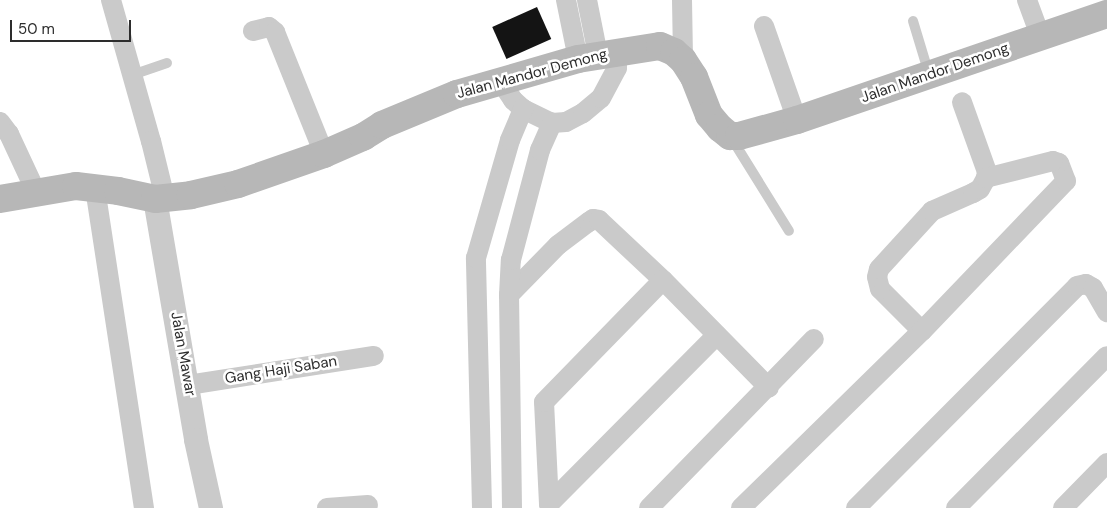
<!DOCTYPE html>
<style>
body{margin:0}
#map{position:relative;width:1107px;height:508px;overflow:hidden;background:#fff;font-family:"DM Sans",sans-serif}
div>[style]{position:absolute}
.building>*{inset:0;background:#141414;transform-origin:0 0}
.service>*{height:10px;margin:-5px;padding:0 5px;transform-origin:5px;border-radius:5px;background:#cacaca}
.minor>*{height:20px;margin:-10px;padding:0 10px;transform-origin:10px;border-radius:10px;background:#cacaca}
.tertiary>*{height:24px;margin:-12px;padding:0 12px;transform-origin:12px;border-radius:12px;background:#cacaca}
.secondary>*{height:28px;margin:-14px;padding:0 14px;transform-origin:14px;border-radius:14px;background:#b7b7b7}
span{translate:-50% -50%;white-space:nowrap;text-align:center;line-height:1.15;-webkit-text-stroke:5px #fff;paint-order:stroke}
.street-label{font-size:15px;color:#2d2d2d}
.scale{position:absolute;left:10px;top:20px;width:121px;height:22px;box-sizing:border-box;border:2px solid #2d2d2d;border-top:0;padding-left:6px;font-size:15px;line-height:18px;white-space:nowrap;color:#2d2d2d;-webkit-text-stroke:4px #fff;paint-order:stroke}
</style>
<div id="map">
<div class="building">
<div style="left:537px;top:7px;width:35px;height:49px;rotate:66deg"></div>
</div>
<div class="service">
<div style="left:913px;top:21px;width:55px;rotate:73.2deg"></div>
<div style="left:132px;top:75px;width:37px;rotate:-19deg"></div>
<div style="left:732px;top:139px;width:108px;rotate:58.2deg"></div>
</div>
<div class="minor">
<div style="left:111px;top:0;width:147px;rotate:74.2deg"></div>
<div style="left:151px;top:141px;width:59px;rotate:76.2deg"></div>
<div style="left:566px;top:0;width:60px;rotate:78.5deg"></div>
<div style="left:587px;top:0;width:56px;rotate:78.7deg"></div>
<div style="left:682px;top:0;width:60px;rotate:89deg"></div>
<div style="left:1027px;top:0;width:40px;rotate:69.8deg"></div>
<div style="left:764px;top:26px;width:100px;rotate:70.7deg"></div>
<div style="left:253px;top:31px;width:16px;rotate:-14deg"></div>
<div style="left:269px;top:27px;width:8px;rotate:40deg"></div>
<div style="left:275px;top:32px;width:131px;rotate:68.1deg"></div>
<div style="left:501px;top:82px;width:22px;rotate:56deg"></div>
<div style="left:513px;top:100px;width:13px;rotate:42deg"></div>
<div style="left:523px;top:109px;width:32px;rotate:26deg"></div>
<div style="left:552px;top:123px;width:14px;rotate:-4deg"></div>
<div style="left:566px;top:122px;width:19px;rotate:-28deg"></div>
<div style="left:583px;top:113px;width:23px;rotate:-40deg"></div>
<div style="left:601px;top:98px;width:34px;rotate:-62deg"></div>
<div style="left:617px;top:68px;width:17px;rotate:-90deg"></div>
<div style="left:0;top:122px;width:15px;rotate:53deg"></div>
<div style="left:9px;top:134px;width:64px;rotate:65deg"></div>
<div style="left:95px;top:188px;width:324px;rotate:81.3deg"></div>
<div style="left:509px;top:295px;width:70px;rotate:-45.6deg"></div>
<div style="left:558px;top:245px;width:39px;rotate:-37deg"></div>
<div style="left:589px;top:222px;width:5px;rotate:-37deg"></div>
<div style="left:593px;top:219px;width:6px;rotate:9deg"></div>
<div style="left:599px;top:220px;width:88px;rotate:43.2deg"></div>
<div style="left:663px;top:280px;width:151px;rotate:45.5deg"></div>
<div style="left:922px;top:331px;width:59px;rotate:-135deg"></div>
<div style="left:880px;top:289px;width:12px;rotate:-104deg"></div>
<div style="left:877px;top:277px;width:8px;rotate:-76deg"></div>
<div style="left:879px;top:269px;width:79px;rotate:-47.6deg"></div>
<div style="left:932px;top:211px;width:45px;rotate:-23.7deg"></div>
<div style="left:973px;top:193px;width:8px;rotate:-30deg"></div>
<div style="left:980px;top:189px;width:13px;rotate:-61deg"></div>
<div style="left:986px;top:178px;width:6px;rotate:-81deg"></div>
<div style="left:987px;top:172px;width:74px;rotate:-109.7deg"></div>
<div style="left:188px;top:385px;width:188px;rotate:-8.9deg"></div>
<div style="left:549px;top:504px;width:102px;rotate:-92.8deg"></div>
<div style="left:544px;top:402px;width:170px;rotate:-45.7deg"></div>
<div style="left:549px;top:504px;width:238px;rotate:-45.2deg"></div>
<div style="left:327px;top:508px;width:41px;rotate:-4.2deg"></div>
<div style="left:482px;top:508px;width:250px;rotate:-91.4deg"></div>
<div style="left:476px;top:258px;width:123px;rotate:-73.9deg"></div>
<div style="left:510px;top:140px;width:34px;rotate:-67deg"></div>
<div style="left:512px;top:508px;width:213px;rotate:-90.8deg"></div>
<div style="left:509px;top:295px;width:35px;rotate:-87deg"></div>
<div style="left:511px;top:260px;width:114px;rotate:-75.2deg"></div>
<div style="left:540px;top:150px;width:30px;rotate:-66deg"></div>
<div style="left:649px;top:508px;width:236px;rotate:-45.7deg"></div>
<div style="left:741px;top:508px;width:253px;rotate:-44.4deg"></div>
<div style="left:922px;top:331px;width:208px;rotate:-46.2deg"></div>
<div style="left:1066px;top:181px;width:19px;rotate:-111deg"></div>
<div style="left:1059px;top:163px;width:6px;rotate:-162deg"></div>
<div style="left:1053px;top:161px;width:69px;rotate:165.8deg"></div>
<div style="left:856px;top:508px;width:313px;rotate:-45.1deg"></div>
<div style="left:1077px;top:286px;width:9px;rotate:-13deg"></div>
<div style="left:1086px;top:284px;width:8px;rotate:30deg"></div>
<div style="left:1093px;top:288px;width:28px;rotate:60deg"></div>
<div style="left:956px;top:508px;width:214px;rotate:-45.2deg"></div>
<div style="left:1063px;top:508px;width:63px;rotate:-45.6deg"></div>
</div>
<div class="tertiary">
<div style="left:155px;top:199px;width:244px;rotate:80.3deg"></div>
<div style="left:196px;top:440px;width:70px;rotate:77.6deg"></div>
</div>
<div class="secondary">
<div style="left:0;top:199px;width:77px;rotate:-9.7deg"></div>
<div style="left:76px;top:186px;width:42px;rotate:6.8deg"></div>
<div style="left:118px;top:191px;width:38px;rotate:12deg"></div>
<div style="left:155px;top:199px;width:36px;rotate:-6deg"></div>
<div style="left:191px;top:195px;width:48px;rotate:-13.2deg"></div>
<div style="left:238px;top:184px;width:91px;rotate:-19.2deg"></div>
<div style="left:324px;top:154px;width:43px;rotate:-23.6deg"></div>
<div style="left:363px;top:137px;width:22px;rotate:-32deg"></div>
<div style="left:382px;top:125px;width:81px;rotate:-22.5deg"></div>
<div style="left:457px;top:94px;width:126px;rotate:-16.1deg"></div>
<div style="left:578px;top:59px;width:83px;rotate:-9deg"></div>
<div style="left:660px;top:46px;width:15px;rotate:23deg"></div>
<div style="left:674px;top:52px;width:12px;rotate:42deg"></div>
<div style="left:683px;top:60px;width:20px;rotate:57deg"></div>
<div style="left:694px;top:77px;width:41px;rotate:68.5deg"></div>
<div style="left:709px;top:115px;width:17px;rotate:50deg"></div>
<div style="left:720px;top:128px;width:13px;rotate:39deg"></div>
<div style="left:730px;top:136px;width:9px"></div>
<div style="left:739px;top:136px;width:60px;rotate:-15.4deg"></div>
<div style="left:797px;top:120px;width:328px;rotate:-18.9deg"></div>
</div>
<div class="street-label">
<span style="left:935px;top:73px;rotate:-19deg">Jalan Mandor Demong</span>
<span style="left:532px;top:74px;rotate:-15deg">Jalan Mandor Demong</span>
<span style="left:183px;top:354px;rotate:80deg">Jalan Mawar</span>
<span style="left:281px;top:370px;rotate:-9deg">Gang Haji Saban</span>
</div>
<div class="scale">50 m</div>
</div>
